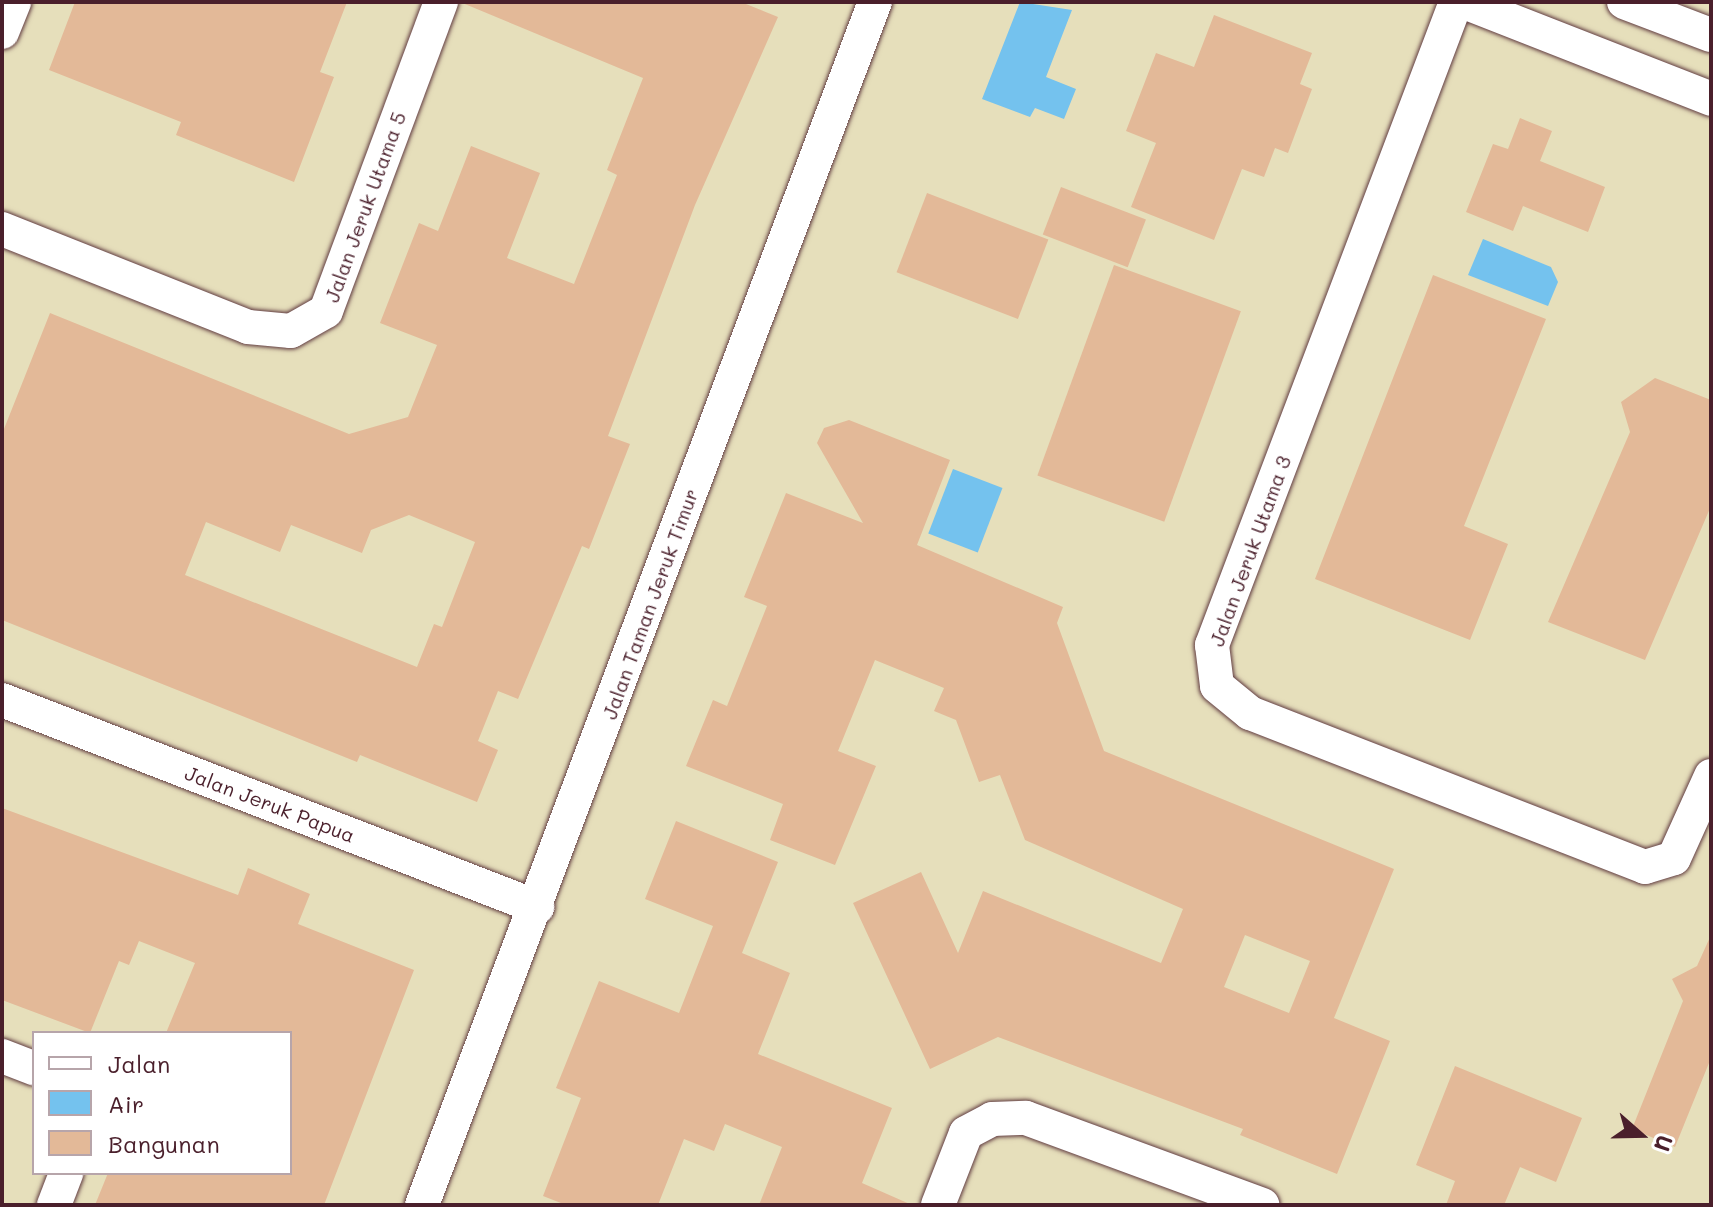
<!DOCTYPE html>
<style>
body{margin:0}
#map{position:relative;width:1713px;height:1207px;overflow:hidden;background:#e6dfbb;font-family:Mali,sans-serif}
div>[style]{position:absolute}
.water>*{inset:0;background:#74c2ee;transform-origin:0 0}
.building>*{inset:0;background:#e3b998;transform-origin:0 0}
.roads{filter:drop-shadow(0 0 2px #613c41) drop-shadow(0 0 2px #613c41)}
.minor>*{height:34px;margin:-17px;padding:0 17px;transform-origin:17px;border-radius:17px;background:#fff}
span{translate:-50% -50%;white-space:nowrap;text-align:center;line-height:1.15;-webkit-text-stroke:8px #fff;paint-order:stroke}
.street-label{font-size:20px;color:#4a1f2b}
.frame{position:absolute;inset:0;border:4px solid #4a1f2b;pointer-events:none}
.legend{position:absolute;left:32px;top:1031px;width:260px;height:144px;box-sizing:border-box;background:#fff;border:2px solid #b7a5aa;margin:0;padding:10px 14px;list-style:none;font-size:24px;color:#4a1f2b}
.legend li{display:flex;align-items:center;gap:16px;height:40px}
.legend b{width:40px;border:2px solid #b7a5aa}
.north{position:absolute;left:1601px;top:1095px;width:80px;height:80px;-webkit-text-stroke:6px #fff;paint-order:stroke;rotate:110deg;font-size:22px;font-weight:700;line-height:32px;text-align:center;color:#4a1f2b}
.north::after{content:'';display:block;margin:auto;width:28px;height:36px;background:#4a1f2b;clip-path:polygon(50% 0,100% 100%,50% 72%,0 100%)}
</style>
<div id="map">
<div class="water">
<div style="clip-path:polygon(1020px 2px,1072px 10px,1046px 77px,1076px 89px,1064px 119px,1035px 108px,1030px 117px,982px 99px)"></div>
<div style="clip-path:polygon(1483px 239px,1551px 267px,1558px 282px,1548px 306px,1468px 275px)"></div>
<div style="left:953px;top:469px;width:53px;height:69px;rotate:21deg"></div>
</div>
<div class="building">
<div style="clip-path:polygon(75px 2px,347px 2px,320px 72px,334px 77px,294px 182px,176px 135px,181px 122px,49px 70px)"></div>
<div style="clip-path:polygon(evenodd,460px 2px,741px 2px,778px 17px,695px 205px,608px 436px,630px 444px,589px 549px,582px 546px,518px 699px,498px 691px,478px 741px,498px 750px,477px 802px,360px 755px,357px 762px,2px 620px,2px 434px,50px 313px,349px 434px,408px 417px,437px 345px,380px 323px,419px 223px,438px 231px,471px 146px,540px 173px,507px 258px,574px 284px,617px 175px,607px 170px,643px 78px,460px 2px,409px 515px,475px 542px,442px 627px,434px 624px,417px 667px,185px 575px,206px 522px,280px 552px,291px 525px,362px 553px,371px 530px,409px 515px)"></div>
<div style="clip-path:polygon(1214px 15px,1312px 53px,1300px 84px,1312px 89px,1288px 153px,1275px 148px,1264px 177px,1242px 169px,1214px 240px,1131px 207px,1156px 143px,1126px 131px,1156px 53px,1194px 67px)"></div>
<div style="clip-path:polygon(1520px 118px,1552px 131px,1540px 161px,1605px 187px,1588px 232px,1523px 206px,1513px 231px,1466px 212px,1493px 144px,1508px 149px)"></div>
<div style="left:1061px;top:187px;width:91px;height:51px;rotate:21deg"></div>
<div style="left:927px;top:193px;width:130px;height:85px;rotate:21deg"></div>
<div style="left:1114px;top:265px;width:135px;height:224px;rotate:20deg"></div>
<div style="clip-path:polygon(1433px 275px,1546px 319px,1464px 526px,1508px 544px,1470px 640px,1315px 579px)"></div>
<div style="clip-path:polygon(1655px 378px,1711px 400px,1711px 506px,1645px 660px,1548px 622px,1630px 432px,1621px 402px)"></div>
<div style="clip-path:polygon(evenodd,849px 420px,950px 460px,917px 545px,1063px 607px,1057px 623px,1104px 751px,1394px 869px,1334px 1018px,1390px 1041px,1337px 1174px,1240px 1135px,1243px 1129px,998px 1037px,930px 1069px,853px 903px,921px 872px,958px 953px,983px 891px,1161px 963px,1183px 909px,1025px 840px,1000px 775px,979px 782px,956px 720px,934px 711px,944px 688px,875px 660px,838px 751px,876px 766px,835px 865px,770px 840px,783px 804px,686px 766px,713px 700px,727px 706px,767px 606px,744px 597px,786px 493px,863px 523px,817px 443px,824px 428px,849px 420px,1245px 935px,1310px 961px,1289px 1013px,1224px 987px,1245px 935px)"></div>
<div style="clip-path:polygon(2px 808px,238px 895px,248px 868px,310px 894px,298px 924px,414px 970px,324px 1205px,95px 1205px,108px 1173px,290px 1173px,290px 1033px,166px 1033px,195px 963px,139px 941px,129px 965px,119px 961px,90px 1033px,2px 1000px)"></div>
<div style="clip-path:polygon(676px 821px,778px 862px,742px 953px,790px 973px,758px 1054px,892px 1108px,862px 1183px,912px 1205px,759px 1205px,782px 1147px,725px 1124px,714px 1151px,684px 1139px,658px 1205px,566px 1205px,543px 1196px,581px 1098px,556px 1088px,599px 981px,679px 1013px,713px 926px,645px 899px)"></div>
<div style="clip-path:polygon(1711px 935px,1711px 1058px,1675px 1147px,1632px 1129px,1683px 1001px,1672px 979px,1697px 966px)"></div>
<div style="clip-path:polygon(1455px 1066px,1582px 1118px,1556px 1182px,1520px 1167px,1504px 1205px,1446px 1205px,1455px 1181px,1416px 1165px)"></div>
</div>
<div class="roads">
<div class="minor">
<div style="left:1456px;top:2px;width:688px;rotate:110.78deg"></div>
<div style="left:1212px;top:645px;width:41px;rotate:83deg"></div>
<div style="left:1217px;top:686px;width:43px;rotate:39.3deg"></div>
<div style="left:1250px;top:713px;width:424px;rotate:21.3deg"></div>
<div style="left:1645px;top:867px;width:30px;rotate:-17deg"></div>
<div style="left:1674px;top:858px;width:90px;rotate:-65.7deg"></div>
<div style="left:1464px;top:2px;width:265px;rotate:21.4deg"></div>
<div style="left:1624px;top:2px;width:93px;rotate:20.8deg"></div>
<div style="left:2px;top:32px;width:32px;rotate:-68deg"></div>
<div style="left:2px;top:229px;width:265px;rotate:21.7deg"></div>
<div style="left:248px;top:327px;width:43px;rotate:5.3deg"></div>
<div style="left:291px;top:331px;width:40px;rotate:-29.7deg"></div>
<div style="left:326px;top:311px;width:330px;rotate:-69.6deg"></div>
<div style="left:2px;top:700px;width:574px;rotate:21.15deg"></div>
<div style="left:2px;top:1056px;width:34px;rotate:21deg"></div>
<div style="left:54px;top:1205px;width:34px;rotate:-69deg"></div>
<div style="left:422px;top:1205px;width:1285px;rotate:-69.37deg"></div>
<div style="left:938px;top:1205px;width:77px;rotate:-68.7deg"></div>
<div style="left:966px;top:1133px;width:30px;rotate:-28deg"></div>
<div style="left:992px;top:1119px;width:34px;rotate:-2deg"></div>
<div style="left:1026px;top:1118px;width:252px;rotate:20.2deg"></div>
</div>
</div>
<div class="street-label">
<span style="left:365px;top:207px;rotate:-70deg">Jalan Jeruk Utama 5</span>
<span style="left:1250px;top:551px;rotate:-70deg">Jalan Jeruk Utama 3</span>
<span style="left:650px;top:604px;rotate:-70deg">Jalan Taman Jeruk Timur</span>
<span style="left:270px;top:804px;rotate:21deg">Jalan Jeruk Papua</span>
</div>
<div class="frame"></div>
<ul class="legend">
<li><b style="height:10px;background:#fff"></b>Jalan</li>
<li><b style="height:22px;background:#74c2ee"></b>Air</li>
<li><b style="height:22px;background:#e3b998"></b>Bangunan</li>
</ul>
<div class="north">U</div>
</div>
